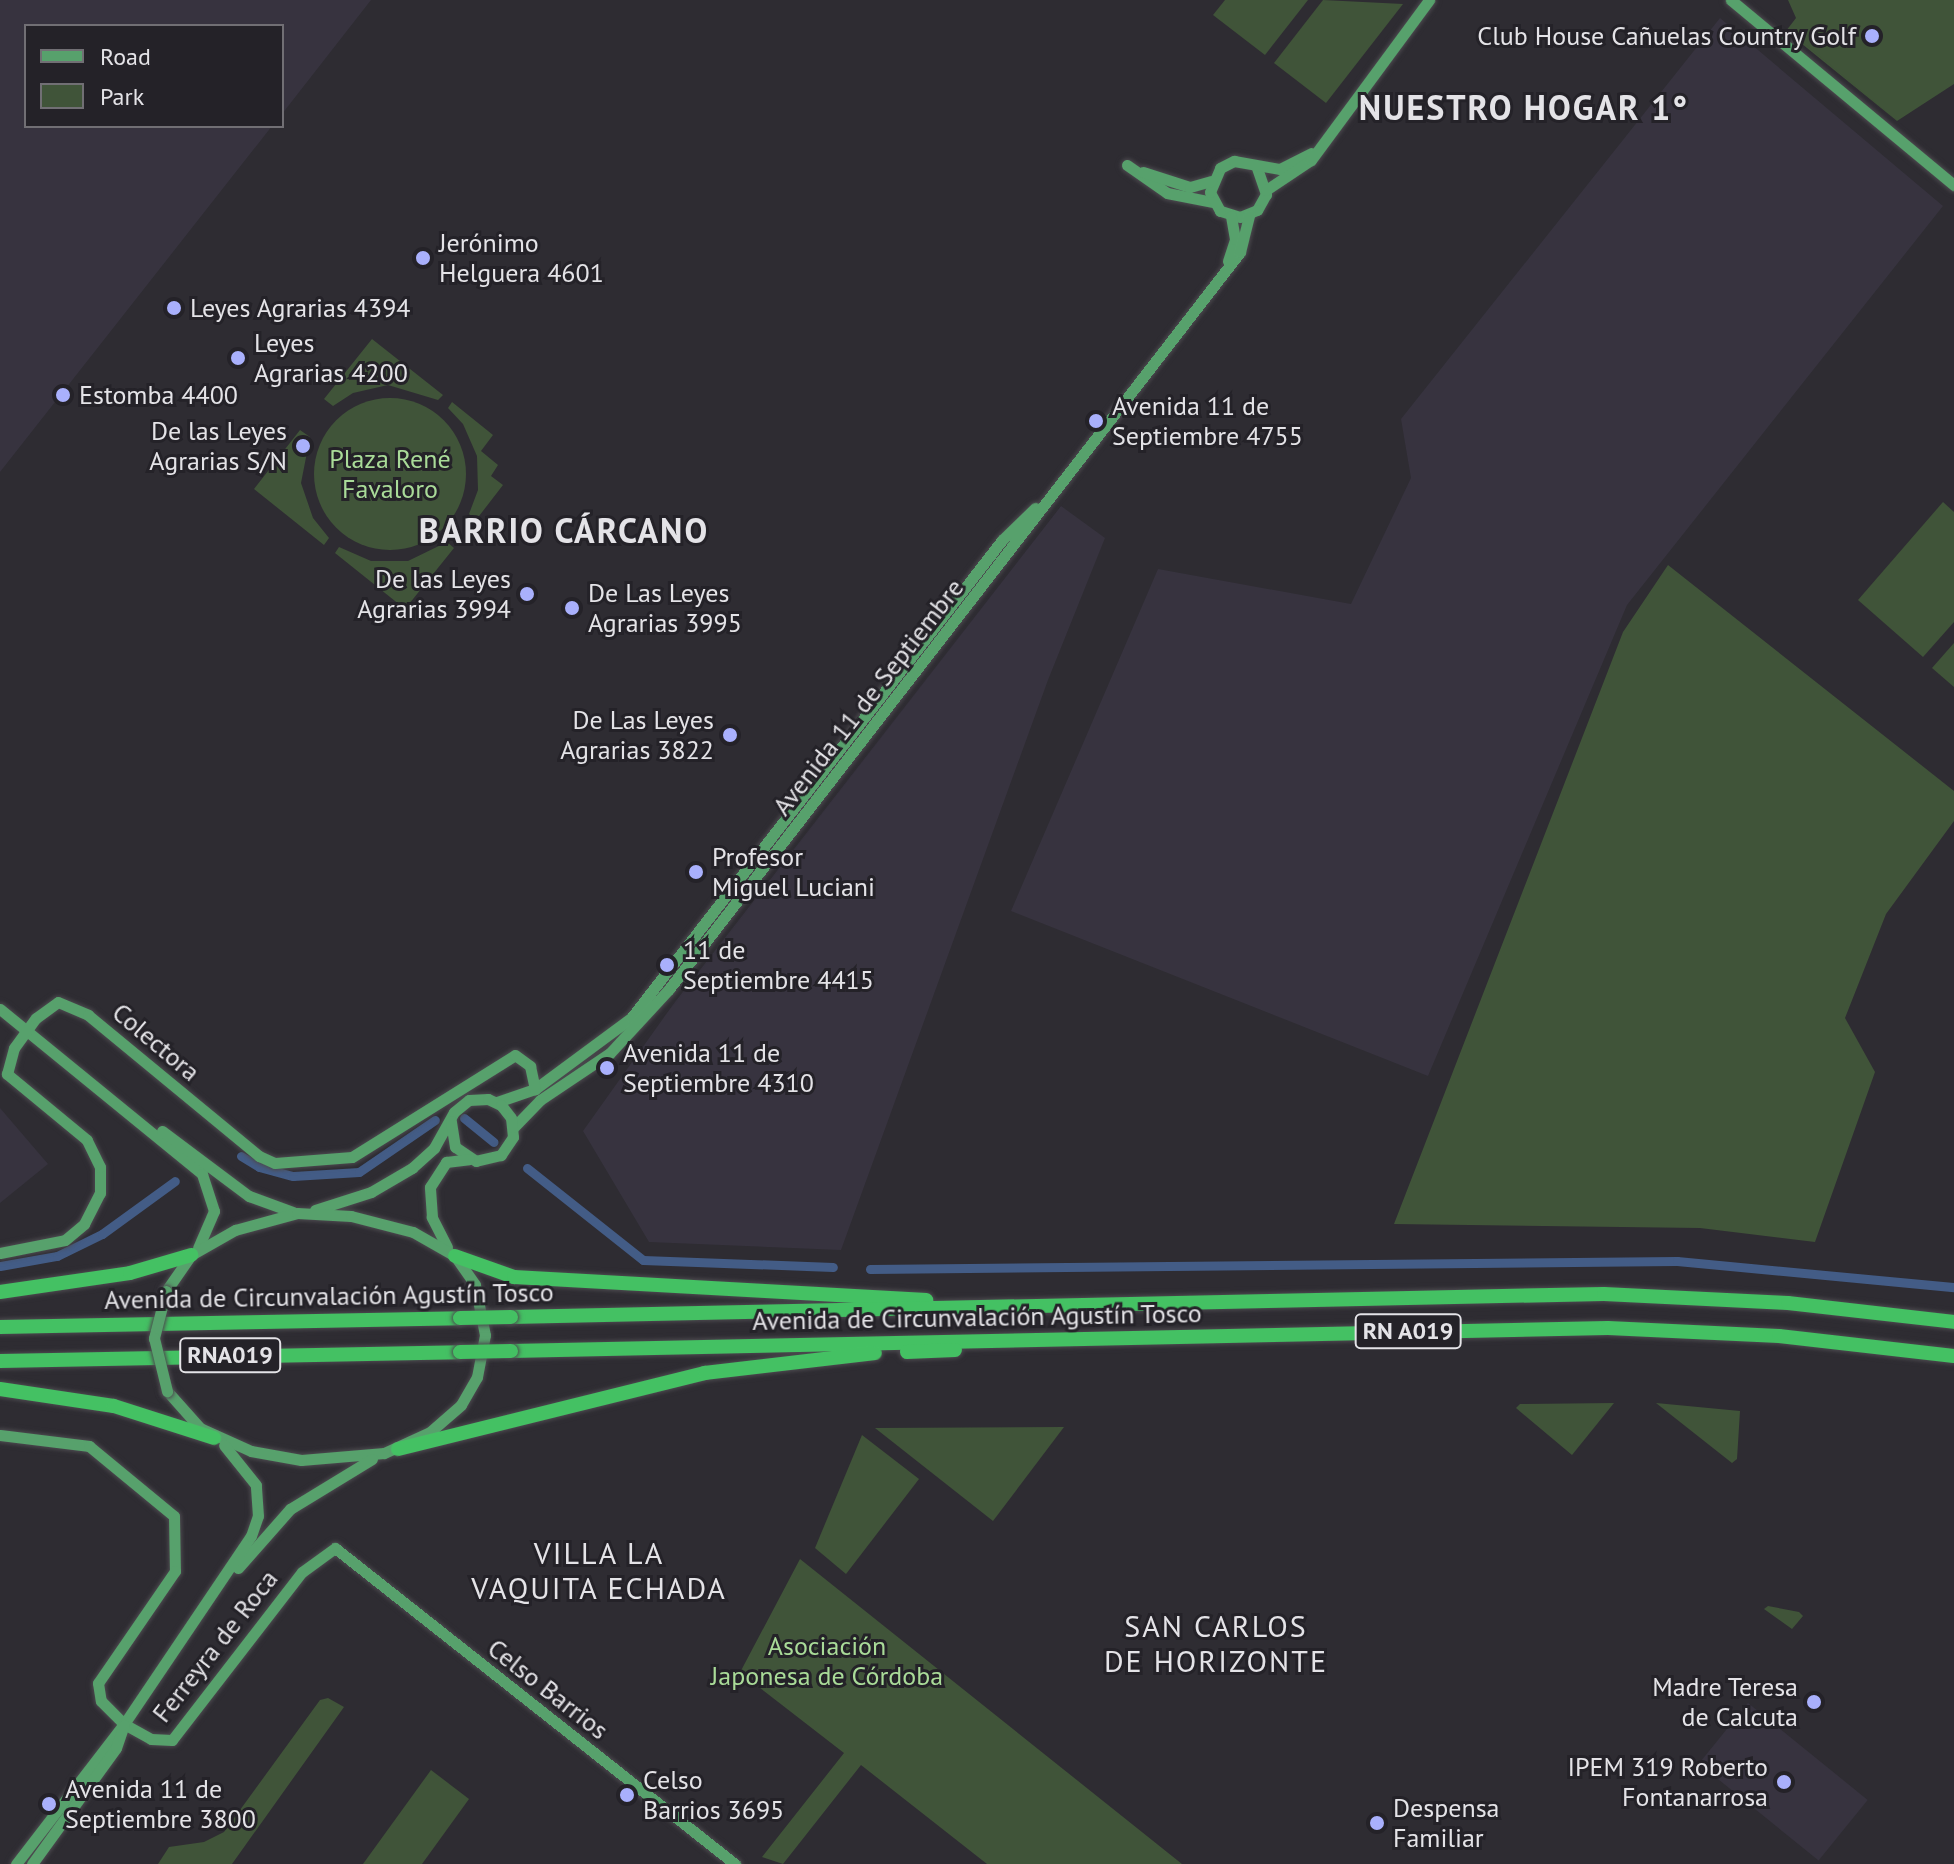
<!DOCTYPE html>
<meta charset="utf-8">
<style>
body{margin:0}
#map{position:relative;width:1954px;height:1864px;overflow:hidden;background:#2e2c32;font-family:"PT Sans",sans-serif}
div>[style]{position:absolute}
.built>*{inset:0;background:#37333f;transform-origin:0 0}
.green>*{inset:0;background:#405439}
.round{border-radius:50%}
.canal>*{height:9px;margin:-4.5px;padding:0 4.5px;transform-origin:4.5px;border-radius:4.5px;background:#435c86}
.roads{filter:drop-shadow(0 0 2px #4c4a4f) drop-shadow(0 0 2px #4c4a4f)}
.major>*{height:11px;margin:-5.5px;padding:0 5.5px;transform-origin:5.5px;border-radius:5.5px;background:#57a16c}
.highway>*{height:14px;margin:-7px;padding:0 7px;transform-origin:7px;border-radius:7px;background:#44c163}
.bridges{filter:drop-shadow(0 0 2px #4c4a4f) drop-shadow(0 0 2px #4c4a4f)}
.major-bridge>*{height:11px;margin:-5.5px;padding:0 5.5px;transform-origin:5.5px;border-radius:5.5px;background:#57a16c}
.highway-bridge>*{height:14px;margin:-7px;padding:0 7px;transform-origin:7px;border-radius:7px;background:#44c163}
.dots>*{width:22px;height:22px;translate:-50% -50%;box-sizing:border-box;border:4px solid #242228;border-radius:50%}
span{translate:-50% -50%;white-space:nowrap;text-align:center;line-height:1.15;-webkit-text-stroke:6px #242228;paint-order:stroke}
.shield-label span{padding:2px 6px;background:#242228;border:2px solid;border-radius:6px;-webkit-text-stroke-width:0}
.shield-label{font-size:24px;color:#e4e3e7;font-weight:700}
.poi-label{font-size:26px;color:#e4e3e7}
.right{translate:-100% -50%;text-align:right}
.left{translate:0 -50%;text-align:left}
.park-label{font-size:26px;color:#a9db98}
.street-label{font-size:26px;color:#e4e3e7}
.quarter-label{font-size:30px;color:#e4e3e7;letter-spacing:2px}
.district-label{font-size:34px;color:#e4e3e7;font-weight:700;letter-spacing:2px}
.legend{position:absolute;left:24px;top:24px;width:260px;height:104px;box-sizing:border-box;background:#242228;border:2px solid #716f74;margin:0;padding:10px 14px;list-style:none;font-size:24px;color:#e4e3e7}
.legend li{display:flex;align-items:center;gap:16px;height:40px}
.legend b{width:40px;border:2px solid #716f74}
</style>
<div id="map">
<div class="built">
<div style="clip-path:polygon(0 0,371px 0,282px 114px,282px 26px,26px 26px,26px 126px,272px 126px,0 472px)"></div>
<div style="clip-path:polygon(1720px 18px,1943px 206px,1627px 605px,1428px 1076px,1011px 911px,1158px 569px,1351px 604px,1411px 478px,1401px 419px)"></div>
<div style="clip-path:polygon(1061px 506px,1105px 538px,1048px 680px,841px 1250px,649px 1242px,583px 1131px,672px 1006px)"></div>
<div style="clip-path:polygon(0 1108px,48px 1164px,0 1203px)"></div>
<div style="left:1748px;top:1703px;width:154px;height:78px;rotate:39deg"></div>
</div>
<div class="green">
<div style="clip-path:polygon(1225px 0,1308px 0,1265px 55px,1213px 15px)"></div>
<div style="clip-path:polygon(1323px 0,1403px 4px,1326px 103px,1274px 63px)"></div>
<div style="clip-path:polygon(1788px 0,1954px 0,1954px 84px,1897px 121px,1786px 31px,1796px 18px)"></div>
<div style="clip-path:polygon(372px 339px,443px 395px,438px 400px,388px 385px,353px 393px,333px 406px,324px 399px)"></div>
<div class="round" style="left:314px;top:398px;width:152px;height:152px"></div>
<div style="clip-path:polygon(452px 402px,493px 435px,481px 451px,498px 465px,491px 476px,503px 485px,476px 520px,469px 514px,478px 490px,477px 456px,463px 424px,448px 408px)"></div>
<div style="clip-path:polygon(300px 430px,310px 437px,301px 483px,313px 518px,329px 538px,324px 545px,254px 489px)"></div>
<div style="clip-path:polygon(1943px 502px,1954px 512px,1954px 622px,1923px 657px,1858px 600px)"></div>
<div style="clip-path:polygon(447px 542px,454px 548px,405px 609px,335px 553px,339px 547px,371px 561px,408px 561px)"></div>
<div style="clip-path:polygon(1668px 565px,1954px 791px,1954px 821px,1886px 914px,1845px 1018px,1875px 1072px,1815px 1242px,1700px 1228px,1394px 1224px,1623px 632px)"></div>
<div style="clip-path:polygon(1954px 643px,1954px 687px,1932px 668px)"></div>
<div style="clip-path:polygon(1614px 1403px,1572px 1455px,1516px 1408px,1520px 1404px)"></div>
<div style="clip-path:polygon(1656px 1403px,1740px 1411px,1737px 1459px,1732px 1463px)"></div>
<div style="clip-path:polygon(1064px 1427px,993px 1521px,875px 1428px)"></div>
<div style="clip-path:polygon(862px 1435px,919px 1479px,846px 1574px,815px 1548px)"></div>
<div style="clip-path:polygon(800px 1559px,1182px 1864px,987px 1864px,861px 1765px,783px 1864px,762px 1857px,844px 1753px,742px 1674px,735px 1682px)"></div>
<div style="clip-path:polygon(1768px 1606px,1799px 1612px,1803px 1616px,1792px 1629px,1764px 1609px)"></div>
<div style="clip-path:polygon(328px 1698px,344px 1707px,232px 1864px,158px 1864px,169px 1847px,204px 1842px,224px 1832px,320px 1700px)"></div>
<div style="clip-path:polygon(431px 1770px,469px 1799px,422px 1864px,363px 1864px)"></div>
</div>
<div class="canal">
<div style="left:464px;top:1118px;width:38px;rotate:39deg"></div>
<div style="left:241px;top:1156px;width:21px;rotate:31deg"></div>
<div style="left:259px;top:1167px;width:35px;rotate:15deg"></div>
<div style="left:293px;top:1176px;width:66px;rotate:-3.5deg"></div>
<div style="left:359px;top:1172px;width:92px;rotate:-34.4deg"></div>
<div style="left:527px;top:1168px;width:148px;rotate:38.4deg"></div>
<div style="left:643px;top:1260px;width:190px;rotate:2.1deg"></div>
<div style="left:0;top:1266px;width:58px;rotate:-10deg"></div>
<div style="left:57px;top:1256px;width:50px;rotate:-26.1deg"></div>
<div style="left:102px;top:1234px;width:90px;rotate:-36deg"></div>
<div style="left:870px;top:1269px;width:807px;rotate:-0.57deg"></div>
<div style="left:1677px;top:1261px;width:278px;rotate:5.4deg"></div>
</div>
<div class="roads">
<div class="major">
<div style="left:1731px;top:0;width:290px;rotate:39.7deg"></div>
<div style="left:1127px;top:165px;width:49px;rotate:35deg"></div>
<div style="left:1167px;top:193px;width:47px;rotate:11.1deg"></div>
<div style="left:1257px;top:168px;width:28px;rotate:71deg"></div>
<div style="left:1266px;top:194px;width:18px;rotate:119deg"></div>
<div style="left:1257px;top:210px;width:18px;rotate:158deg"></div>
<div style="left:1240px;top:217px;width:21px;rotate:-163deg"></div>
<div style="left:1220px;top:211px;width:21px;rotate:-118deg"></div>
<div style="left:1210px;top:192px;width:26px;rotate:-67deg"></div>
<div style="left:1220px;top:168px;width:16px;rotate:-27deg"></div>
<div style="left:1234px;top:161px;width:47px;rotate:9.9deg"></div>
<div style="left:1280px;top:169px;width:35px;rotate:-27deg"></div>
<div style="left:1143px;top:172px;width:49px;rotate:17.7deg"></div>
<div style="left:1190px;top:187px;width:22px;rotate:-16deg"></div>
<div style="left:1266px;top:190px;width:54px;rotate:-33.7deg"></div>
<div style="left:1311px;top:160px;width:199px;rotate:-53.6deg"></div>
<div style="left:1228px;top:261px;width:23px;rotate:-72deg"></div>
<div style="left:1235px;top:239px;width:23px;rotate:-100deg"></div>
<div style="left:0;top:1009px;width:261px;rotate:39.2deg"></div>
<div style="left:202px;top:1174px;width:39px;rotate:72deg"></div>
<div style="left:214px;top:1211px;width:40px;rotate:113.4deg"></div>
<div style="left:497px;top:1102px;width:40px;rotate:-18.9deg"></div>
<div style="left:535px;top:1089px;width:119px;rotate:-36.5deg"></div>
<div style="left:631px;top:1018px;width:605px;rotate:-52.18deg"></div>
<div style="left:1002px;top:540px;width:46px;rotate:-44.1deg"></div>
<div style="left:513px;top:1128px;width:39px;rotate:-46deg"></div>
<div style="left:540px;top:1100px;width:84px;rotate:-33.9deg"></div>
<div style="left:610px;top:1053px;width:87px;rotate:-47.3deg"></div>
<div style="left:669px;top:989px;width:932px;rotate:-52.23deg"></div>
<div style="left:1240px;top:252px;width:38px;rotate:-76deg"></div>
<div style="left:162px;top:1131px;width:109px;rotate:36.8deg"></div>
<div style="left:249px;top:1196px;width:47px;rotate:20deg"></div>
<div style="left:315px;top:1210px;width:59px;rotate:-17.8deg"></div>
<div style="left:371px;top:1192px;width:48px;rotate:-30.3deg"></div>
<div style="left:412px;top:1168px;width:30px;rotate:-42deg"></div>
<div style="left:434px;top:1148px;width:41px;rotate:-60.9deg"></div>
<div style="left:454px;top:1112px;width:19px;rotate:-39deg"></div>
<div style="left:469px;top:1100px;width:19px;rotate:-3deg"></div>
<div style="left:488px;top:1099px;width:14px;rotate:25deg"></div>
<div style="left:501px;top:1105px;width:16px;rotate:52deg"></div>
<div style="left:511px;top:1118px;width:19px;rotate:84deg"></div>
<div style="left:513px;top:1137px;width:22px;rotate:124deg"></div>
<div style="left:501px;top:1155px;width:26px;rotate:167deg"></div>
<div style="left:476px;top:1161px;width:25px;rotate:-146deg"></div>
<div style="left:455px;top:1147px;width:26px;rotate:-99deg"></div>
<div style="left:447px;top:1247px;width:34px;rotate:-117deg"></div>
<div style="left:432px;top:1217px;width:30px;rotate:-94deg"></div>
<div style="left:430px;top:1187px;width:30px;rotate:-57deg"></div>
<div style="left:446px;top:1162px;width:23px;rotate:-7deg"></div>
<div style="left:0;top:1253px;width:66px;rotate:-11.3deg"></div>
<div style="left:65px;top:1240px;width:25px;rotate:-40deg"></div>
<div style="left:84px;top:1224px;width:35px;rotate:-63deg"></div>
<div style="left:100px;top:1193px;width:26px;rotate:-90deg"></div>
<div style="left:100px;top:1167px;width:30px;rotate:-116deg"></div>
<div style="left:87px;top:1140px;width:104px;rotate:-140.5deg"></div>
<div style="left:7px;top:1074px;width:27px;rotate:-75deg"></div>
<div style="left:14px;top:1048px;width:37px;rotate:-54deg"></div>
<div style="left:36px;top:1018px;width:27px;rotate:-36deg"></div>
<div style="left:58px;top:1002px;width:33px;rotate:23deg"></div>
<div style="left:88px;top:1015px;width:222px;rotate:39.5deg"></div>
<div style="left:259px;top:1156px;width:17px;rotate:24deg"></div>
<div style="left:275px;top:1163px;width:77px;rotate:-4.5deg"></div>
<div style="left:352px;top:1157px;width:192px;rotate:-32deg"></div>
<div style="left:515px;top:1055px;width:19px;rotate:36deg"></div>
<div style="left:530px;top:1066px;width:24px;rotate:78deg"></div>
<div style="left:166px;top:1291px;width:44px;rotate:-55.2deg"></div>
<div style="left:191px;top:1255px;width:51px;rotate:-29.6deg"></div>
<div style="left:235px;top:1230px;width:64px;rotate:-15.3deg"></div>
<div style="left:297px;top:1213px;width:54px;rotate:3.2deg"></div>
<div style="left:351px;top:1216px;width:64px;rotate:14.5deg"></div>
<div style="left:413px;top:1232px;width:48px;rotate:29.7deg"></div>
<div style="left:455px;top:1256px;width:35px;rotate:55deg"></div>
<div style="left:475px;top:1285px;width:51px;rotate:78.7deg"></div>
<div style="left:485px;top:1335px;width:43px;rotate:100.8deg"></div>
<div style="left:477px;top:1377px;width:32px;rotate:120deg"></div>
<div style="left:461px;top:1405px;width:41px;rotate:138.9deg"></div>
<div style="left:430px;top:1432px;width:51px;rotate:155.5deg"></div>
<div style="left:384px;top:1453px;width:83px;rotate:175.2deg"></div>
<div style="left:301px;top:1460px;width:51px;rotate:-169.8deg"></div>
<div style="left:251px;top:1451px;width:56px;rotate:-155.7deg"></div>
<div style="left:200px;top:1428px;width:50px;rotate:-131.7deg"></div>
<div style="left:0;top:1435px;width:90px;rotate:7deg"></div>
<div style="left:89px;top:1446px;width:110px;rotate:39.5deg"></div>
<div style="left:174px;top:1516px;width:55px;rotate:89deg"></div>
<div style="left:175px;top:1571px;width:136px;rotate:124.5deg"></div>
<div style="left:98px;top:1683px;width:18px;rotate:81deg"></div>
<div style="left:101px;top:1701px;width:33px;rotate:45deg"></div>
<div style="left:124px;top:1724px;width:31px;rotate:29deg"></div>
<div style="left:151px;top:1739px;width:21px;rotate:3deg"></div>
<div style="left:172px;top:1740px;width:212px;rotate:-52.3deg"></div>
<div style="left:302px;top:1572px;width:41px;rotate:-36deg"></div>
<div style="left:335px;top:1548px;width:510px;rotate:38.31deg"></div>
<div style="left:238px;top:1568px;width:79px;rotate:-48.6deg"></div>
<div style="left:290px;top:1509px;width:96px;rotate:-31.4deg"></div>
<div style="left:16px;top:1864px;width:177px;rotate:-52.4deg"></div>
<div style="left:124px;top:1724px;width:227px;rotate:-56deg"></div>
<div style="left:251px;top:1536px;width:21px;rotate:-71deg"></div>
<div style="left:258px;top:1516px;width:31px;rotate:-94deg"></div>
<div style="left:256px;top:1485px;width:51px;rotate:-128.7deg"></div>
<div style="left:32px;top:1864px;width:143px;rotate:-54.1deg"></div>
<div style="left:116px;top:1748px;width:24px;rotate:-71deg"></div>
</div>
<div class="highway">
<div style="left:455px;top:1256px;width:63px;rotate:19.6deg"></div>
<div style="left:514px;top:1277px;width:413px;rotate:3.2deg"></div>
<div style="left:0;top:1292px;width:131px;rotate:-8.3deg"></div>
<div style="left:130px;top:1273px;width:64px;rotate:-16.4deg"></div>
<div style="left:511px;top:1317px;width:1093px;rotate:-1.21deg"></div>
<div style="left:1604px;top:1294px;width:184px;rotate:2.8deg"></div>
<div style="left:1788px;top:1303px;width:167px;rotate:6.5deg"></div>
<div style="left:0;top:1327px;width:460px;rotate:-1.1deg"></div>
<div style="left:511px;top:1351px;width:1097px;rotate:-1.2deg"></div>
<div style="left:1608px;top:1328px;width:171px;rotate:2.7deg"></div>
<div style="left:1779px;top:1336px;width:176px;rotate:6.5deg"></div>
<div style="left:907px;top:1352px;width:48px;rotate:-2.4deg"></div>
<div style="left:0;top:1361px;width:460px;rotate:-1.1deg"></div>
<div style="left:0;top:1389px;width:115px;rotate:8.5deg"></div>
<div style="left:114px;top:1406px;width:105px;rotate:17.7deg"></div>
<div style="left:398px;top:1449px;width:316px;rotate:-13.9deg"></div>
<div style="left:705px;top:1373px;width:171px;rotate:-6.7deg"></div>
</div>
</div>
<div class="bridges">
<div class="major-bridge">
<div style="left:166px;top:1291px;width:49px;rotate:104.3deg"></div>
<div style="left:154px;top:1338px;width:55px;rotate:76.2deg"></div>
</div>
<div class="highway-bridge">
<div style="left:460px;top:1318px;width:51px;rotate:-1.1deg"></div>
<div style="left:460px;top:1352px;width:51px;rotate:-1.1deg"></div>
</div>
</div>
<div class="dots">
<div style="left:1872px;top:36px;background:#a9b0fc"></div>
<div style="left:423px;top:258px;background:#a9b0fc"></div>
<div style="left:174px;top:308px;background:#a9b0fc"></div>
<div style="left:238px;top:358px;background:#a9b0fc"></div>
<div style="left:63px;top:395px;background:#a9b0fc"></div>
<div style="left:1096px;top:421px;background:#a9b0fc"></div>
<div style="left:303px;top:446px;background:#a9b0fc"></div>
<div style="left:527px;top:594px;background:#a9b0fc"></div>
<div style="left:572px;top:608px;background:#a9b0fc"></div>
<div style="left:730px;top:735px;background:#a9b0fc"></div>
<div style="left:696px;top:872px;background:#a9b0fc"></div>
<div style="left:667px;top:965px;background:#a9b0fc"></div>
<div style="left:607px;top:1068px;background:#a9b0fc"></div>
<div style="left:1814px;top:1702px;background:#a9b0fc"></div>
<div style="left:1784px;top:1782px;background:#a9b0fc"></div>
<div style="left:627px;top:1795px;background:#a9b0fc"></div>
<div style="left:49px;top:1804px;background:#a9b0fc"></div>
<div style="left:1377px;top:1823px;background:#a9b0fc"></div>
</div>
<div class="shield-label">
<span style="left:1408px;top:1331px">RN A019</span>
<span style="left:230px;top:1355px">RNA019</span>
</div>
<div class="poi-label">
<span class="right" style="left:1856px;top:36px">Club House Cañuelas Country Golf</span>
<span class="left" style="left:439px;top:258px">Jerónimo<br>Helguera 4601</span>
<span class="left" style="left:190px;top:308px">Leyes Agrarias 4394</span>
<span class="left" style="left:254px;top:358px">Leyes<br>Agrarias 4200</span>
<span class="left" style="left:79px;top:395px">Estomba 4400</span>
<span class="left" style="left:1112px;top:421px">Avenida 11 de<br>Septiembre 4755</span>
<span class="right" style="left:287px;top:446px">De las Leyes<br>Agrarias S/N</span>
<span class="right" style="left:511px;top:594px">De las Leyes<br>Agrarias 3994</span>
<span class="left" style="left:588px;top:608px">De Las Leyes<br>Agrarias 3995</span>
<span class="right" style="left:714px;top:735px">De Las Leyes<br>Agrarias 3822</span>
<span class="left" style="left:712px;top:872px">Profesor<br>Miguel Luciani</span>
<span class="left" style="left:683px;top:965px">11 de<br>Septiembre 4415</span>
<span class="left" style="left:623px;top:1068px">Avenida 11 de<br>Septiembre 4310</span>
<span class="right" style="left:1798px;top:1702px">Madre Teresa<br>de Calcuta</span>
<span class="right" style="left:1768px;top:1782px">IPEM 319 Roberto<br>Fontanarrosa</span>
<span class="left" style="left:643px;top:1795px">Celso<br>Barrios 3695</span>
<span class="left" style="left:65px;top:1804px">Avenida 11 de<br>Septiembre 3800</span>
<span class="left" style="left:1393px;top:1823px">Despensa<br>Familiar</span>
</div>
<div class="park-label">
<span style="left:390px;top:474px">Plaza René<br>Favaloro</span>
<span style="left:827px;top:1661px">Asociación<br>Japonesa de Córdoba</span>
</div>
<div class="street-label">
<span style="left:868px;top:697px;rotate:-52deg">Avenida 11 de Septiembre</span>
<span style="left:156px;top:1042px;rotate:40deg">Colectora</span>
<span style="left:329px;top:1296px;rotate:-1deg">Avenida de Circunvalación Agustín Tosco</span>
<span style="left:977px;top:1317px;rotate:-1deg">Avenida de Circunvalación Agustín Tosco</span>
<span style="left:215px;top:1646px;rotate:-52deg">Ferreyra de Roca</span>
<span style="left:548px;top:1689px;rotate:38deg">Celso Barrios</span>
</div>
<div class="quarter-label">
<span style="left:599px;top:1570px">VILLA LA<br>VAQUITA ECHADA</span>
<span style="left:1216px;top:1643px">SAN CARLOS<br>DE HORIZONTE</span>
</div>
<div class="district-label">
<span style="left:1524px;top:108px">NUESTRO HOGAR 1°</span>
<span style="left:564px;top:531px">BARRIO CÁRCANO</span>
</div>
<ul class="legend">
<li><b style="height:10px;background:#57a16c"></b>Road</li>
<li><b style="height:22px;background:#405439"></b>Park</li>
</ul>
</div>
